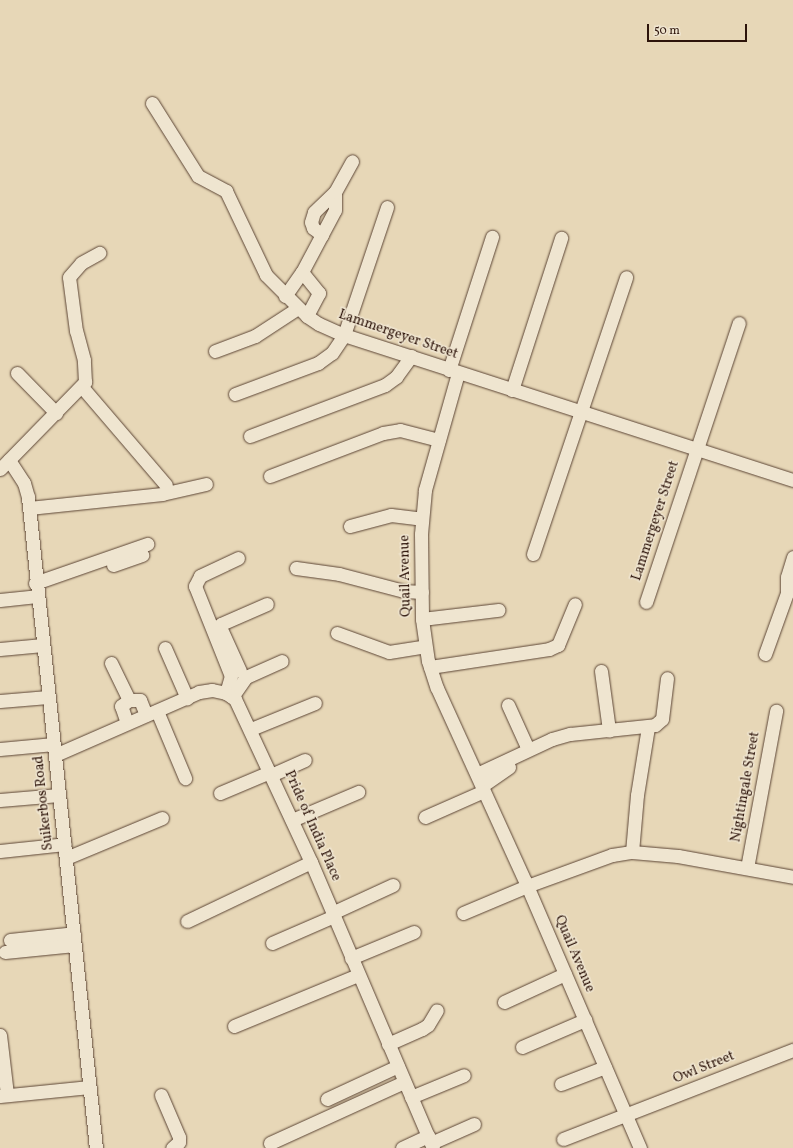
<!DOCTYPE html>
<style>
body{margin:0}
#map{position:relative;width:793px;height:1148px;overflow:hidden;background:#e7d7b7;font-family:Vollkorn,serif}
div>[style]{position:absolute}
.roads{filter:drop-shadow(0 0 1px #5c4535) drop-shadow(0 0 1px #5c4535)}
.street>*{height:13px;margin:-6.5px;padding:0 6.5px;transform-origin:6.5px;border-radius:6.5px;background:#efe5d0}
span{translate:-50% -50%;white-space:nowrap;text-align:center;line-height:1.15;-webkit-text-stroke:3px #efe5d0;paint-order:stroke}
.street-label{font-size:14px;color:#2d140a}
.scale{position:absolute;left:647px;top:24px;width:100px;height:18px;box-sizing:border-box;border:2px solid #2d140a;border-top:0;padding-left:5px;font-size:12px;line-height:14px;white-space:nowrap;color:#2d140a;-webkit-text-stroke:3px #efe5d0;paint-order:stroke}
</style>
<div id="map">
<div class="roads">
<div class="street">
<div style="left:152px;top:103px;width:86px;rotate:57.8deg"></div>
<div style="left:198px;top:176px;width:32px;rotate:28deg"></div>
<div style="left:226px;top:191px;width:93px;rotate:64.5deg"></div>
<div style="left:266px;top:275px;width:58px;rotate:45deg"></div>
<div style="left:307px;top:316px;width:14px;rotate:34deg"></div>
<div style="left:319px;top:324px;width:27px;rotate:24deg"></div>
<div style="left:344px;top:335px;width:472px;rotate:17.9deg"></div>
<div style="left:322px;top:235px;width:11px;rotate:-142deg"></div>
<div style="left:313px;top:228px;width:6px;rotate:-108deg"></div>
<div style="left:311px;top:222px;width:10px;rotate:-73deg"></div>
<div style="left:314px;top:212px;width:29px;rotate:-44deg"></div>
<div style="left:302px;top:272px;width:27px;rotate:51deg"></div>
<div style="left:319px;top:293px;width:26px;rotate:118deg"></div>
<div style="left:285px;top:296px;width:29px;rotate:-55deg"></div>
<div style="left:302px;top:272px;width:70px;rotate:-62deg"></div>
<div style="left:335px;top:210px;width:18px;rotate:-90deg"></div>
<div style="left:335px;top:192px;width:35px;rotate:-61deg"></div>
<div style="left:215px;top:351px;width:43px;rotate:-20.6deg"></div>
<div style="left:255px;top:336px;width:51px;rotate:-33.1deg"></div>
<div style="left:449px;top:370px;width:140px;rotate:-72.1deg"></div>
<div style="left:17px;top:373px;width:56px;rotate:45.7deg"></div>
<div style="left:458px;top:373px;width:122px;rotate:105.8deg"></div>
<div style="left:425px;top:490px;width:44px;rotate:95.2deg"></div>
<div style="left:421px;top:534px;width:85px;rotate:89.3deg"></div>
<div style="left:422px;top:619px;width:42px;rotate:81.9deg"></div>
<div style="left:428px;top:661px;width:28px;rotate:72deg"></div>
<div style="left:437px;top:688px;width:212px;rotate:65.5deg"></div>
<div style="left:525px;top:881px;width:291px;rotate:66.7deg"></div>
<div style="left:82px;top:387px;width:129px;rotate:49.4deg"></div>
<div style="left:512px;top:390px;width:160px;rotate:-72.1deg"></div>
<div style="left:235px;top:394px;width:89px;rotate:-20.5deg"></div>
<div style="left:318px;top:363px;width:17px;rotate:-36deg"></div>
<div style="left:332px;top:353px;width:22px;rotate:-56deg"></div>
<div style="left:344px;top:335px;width:135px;rotate:-71.4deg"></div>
<div style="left:250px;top:436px;width:144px;rotate:-20.7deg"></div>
<div style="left:385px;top:385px;width:14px;rotate:-36deg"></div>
<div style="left:396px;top:377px;width:26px;rotate:-54deg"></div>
<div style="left:9px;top:460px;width:27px;rotate:57deg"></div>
<div style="left:24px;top:483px;width:15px;rotate:74deg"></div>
<div style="left:28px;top:497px;width:655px;rotate:84.04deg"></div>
<div style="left:0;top:469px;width:122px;rotate:-45.7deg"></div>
<div style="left:85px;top:382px;width:22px;rotate:-93deg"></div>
<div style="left:84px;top:360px;width:30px;rotate:-105deg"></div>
<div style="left:76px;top:331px;width:54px;rotate:-97.4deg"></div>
<div style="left:69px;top:277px;width:18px;rotate:-49deg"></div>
<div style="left:81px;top:263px;width:21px;rotate:-29deg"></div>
<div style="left:270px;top:476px;width:121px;rotate:-20.8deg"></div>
<div style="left:383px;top:433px;width:17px;rotate:-10deg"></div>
<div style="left:400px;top:430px;width:40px;rotate:14.4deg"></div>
<div style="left:29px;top:508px;width:134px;rotate:-6deg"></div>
<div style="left:162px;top:494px;width:45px;rotate:-12.8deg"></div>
<div style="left:350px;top:526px;width:42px;rotate:-15deg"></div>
<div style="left:391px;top:515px;width:31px;rotate:7deg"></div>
<div style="left:533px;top:554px;width:292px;rotate:-71.4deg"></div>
<div style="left:113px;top:565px;width:31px;rotate:-19deg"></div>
<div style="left:296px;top:568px;width:43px;rotate:7.9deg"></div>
<div style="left:339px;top:574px;width:67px;rotate:14.7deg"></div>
<div style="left:404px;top:591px;width:18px;rotate:3deg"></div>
<div style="left:35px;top:583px;width:119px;rotate:-19.2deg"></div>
<div style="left:0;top:600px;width:37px;rotate:-6deg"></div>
<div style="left:646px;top:602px;width:294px;rotate:-71.6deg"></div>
<div style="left:422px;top:619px;width:77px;rotate:-6.8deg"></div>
<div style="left:337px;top:633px;width:55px;rotate:20.1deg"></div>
<div style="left:389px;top:652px;width:36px;rotate:-9deg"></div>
<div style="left:165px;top:648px;width:55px;rotate:66.3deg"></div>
<div style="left:0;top:649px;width:43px;rotate:-5.3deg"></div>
<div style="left:765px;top:654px;width:65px;rotate:-70.2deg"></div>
<div style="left:787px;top:593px;width:16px;rotate:-90deg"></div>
<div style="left:787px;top:577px;width:21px;rotate:-73deg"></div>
<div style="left:111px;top:663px;width:41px;rotate:64.1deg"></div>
<div style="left:129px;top:700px;width:11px"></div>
<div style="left:140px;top:700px;width:16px;rotate:68deg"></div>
<div style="left:430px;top:667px;width:120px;rotate:-8.6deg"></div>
<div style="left:549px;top:649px;width:10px;rotate:-24deg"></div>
<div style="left:558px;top:645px;width:44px;rotate:-67.5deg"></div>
<div style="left:240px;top:671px;width:46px;rotate:-114.3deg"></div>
<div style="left:221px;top:629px;width:5px;rotate:-90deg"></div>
<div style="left:221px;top:624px;width:50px;rotate:-23.5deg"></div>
<div style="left:601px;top:671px;width:60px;rotate:82.3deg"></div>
<div style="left:226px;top:693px;width:18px;rotate:-74deg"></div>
<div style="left:231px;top:676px;width:97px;rotate:-111.8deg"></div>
<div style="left:195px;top:586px;width:11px;rotate:-63deg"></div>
<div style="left:200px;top:576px;width:42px;rotate:-25.3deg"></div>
<div style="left:232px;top:697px;width:24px;rotate:-55deg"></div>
<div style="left:246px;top:677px;width:39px;rotate:-24deg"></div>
<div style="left:0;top:701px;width:48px;rotate:-4.8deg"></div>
<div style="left:508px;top:705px;width:48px;rotate:65.6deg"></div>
<div style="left:157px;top:711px;width:73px;rotate:67.3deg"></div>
<div style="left:127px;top:723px;width:18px;rotate:-109deg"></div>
<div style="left:121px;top:706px;width:10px;rotate:-37deg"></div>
<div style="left:251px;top:729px;width:69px;rotate:-22.1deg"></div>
<div style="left:0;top:749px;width:54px;rotate:-5.3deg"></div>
<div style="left:55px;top:755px;width:157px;rotate:-23.6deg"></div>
<div style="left:199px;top:692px;width:13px;rotate:-9deg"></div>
<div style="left:212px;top:690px;width:14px;rotate:12deg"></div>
<div style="left:226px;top:693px;width:11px;rotate:34deg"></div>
<div style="left:235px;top:699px;width:180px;rotate:65deg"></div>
<div style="left:311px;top:862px;width:311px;rotate:66.9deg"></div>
<div style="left:477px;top:774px;width:83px;rotate:-25deg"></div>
<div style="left:552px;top:739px;width:19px;rotate:-16deg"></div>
<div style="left:570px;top:734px;width:85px;rotate:-6deg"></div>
<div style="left:655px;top:725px;width:9px;rotate:-41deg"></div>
<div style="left:662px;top:719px;width:41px;rotate:-83deg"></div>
<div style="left:271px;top:775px;width:37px;rotate:-24deg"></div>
<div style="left:482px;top:786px;width:33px;rotate:-35deg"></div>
<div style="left:220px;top:793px;width:54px;rotate:-22.8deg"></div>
<div style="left:0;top:800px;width:59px;rotate:-4.8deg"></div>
<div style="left:425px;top:817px;width:64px;rotate:-23.8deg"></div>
<div style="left:292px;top:820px;width:72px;rotate:-23deg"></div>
<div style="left:0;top:851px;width:65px;rotate:-6.1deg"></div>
<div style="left:632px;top:852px;width:57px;rotate:-85deg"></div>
<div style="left:637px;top:795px;width:69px;rotate:-80.8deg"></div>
<div style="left:66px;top:858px;width:104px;rotate:-22.6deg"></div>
<div style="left:747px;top:868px;width:160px;rotate:-79.5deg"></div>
<div style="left:332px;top:913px;width:67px;rotate:-24.7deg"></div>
<div style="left:463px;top:913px;width:69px;rotate:-22.9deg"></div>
<div style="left:527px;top:886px;width:90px;rotate:-20deg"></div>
<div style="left:612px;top:855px;width:20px;rotate:-9deg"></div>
<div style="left:632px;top:852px;width:46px;rotate:5deg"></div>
<div style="left:678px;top:856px;width:117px;rotate:10.3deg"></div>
<div style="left:187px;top:921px;width:137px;rotate:-25.4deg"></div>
<div style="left:10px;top:940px;width:64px;rotate:-6.2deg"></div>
<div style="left:272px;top:943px;width:68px;rotate:-23.5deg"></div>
<div style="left:5px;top:952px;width:70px;rotate:-5.7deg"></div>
<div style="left:351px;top:958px;width:68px;rotate:-22.4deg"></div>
<div style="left:504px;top:1002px;width:67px;rotate:-24.7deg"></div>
<div style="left:234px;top:1026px;width:134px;rotate:-22.4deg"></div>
<div style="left:0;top:1035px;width:60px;rotate:83.3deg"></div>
<div style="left:388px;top:1044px;width:37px;rotate:-24deg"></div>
<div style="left:422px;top:1029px;width:7px;rotate:-34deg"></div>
<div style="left:428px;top:1025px;width:17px;rotate:-59deg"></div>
<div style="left:522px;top:1047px;width:69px;rotate:-23.2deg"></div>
<div style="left:561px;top:1084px;width:47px;rotate:-21.1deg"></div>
<div style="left:161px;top:1095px;width:46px;rotate:66.8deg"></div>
<div style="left:179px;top:1137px;width:5px;rotate:90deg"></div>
<div style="left:179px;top:1142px;width:9px;rotate:139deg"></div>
<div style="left:0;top:1096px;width:90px;rotate:-5.7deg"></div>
<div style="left:411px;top:1097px;width:57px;rotate:-22.5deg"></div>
<div style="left:327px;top:1099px;width:78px;rotate:-24.9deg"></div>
<div style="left:563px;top:1139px;width:247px;rotate:-21.2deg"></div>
<div style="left:270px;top:1143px;width:147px;rotate:-24.5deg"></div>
<div style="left:431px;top:1143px;width:47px;rotate:-23.8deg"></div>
<div style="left:402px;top:1148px;width:29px;rotate:-25deg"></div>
</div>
</div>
<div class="street-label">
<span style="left:398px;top:335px;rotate:19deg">Lammergeyer Street</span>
<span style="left:656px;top:521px;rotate:-72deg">Lammergeyer Street</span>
<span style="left:406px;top:576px;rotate:-91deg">Quail Avenue</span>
<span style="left:746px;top:787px;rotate:-80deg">Nightingale Street</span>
<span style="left:44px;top:803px;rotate:-96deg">Suikerbos Road</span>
<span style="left:312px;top:826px;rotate:66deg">Pride of India Place</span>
<span style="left:574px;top:954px;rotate:67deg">Quail Avenue</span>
<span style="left:704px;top:1068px;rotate:-22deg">Owl Street</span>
</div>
<div class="scale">50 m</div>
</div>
